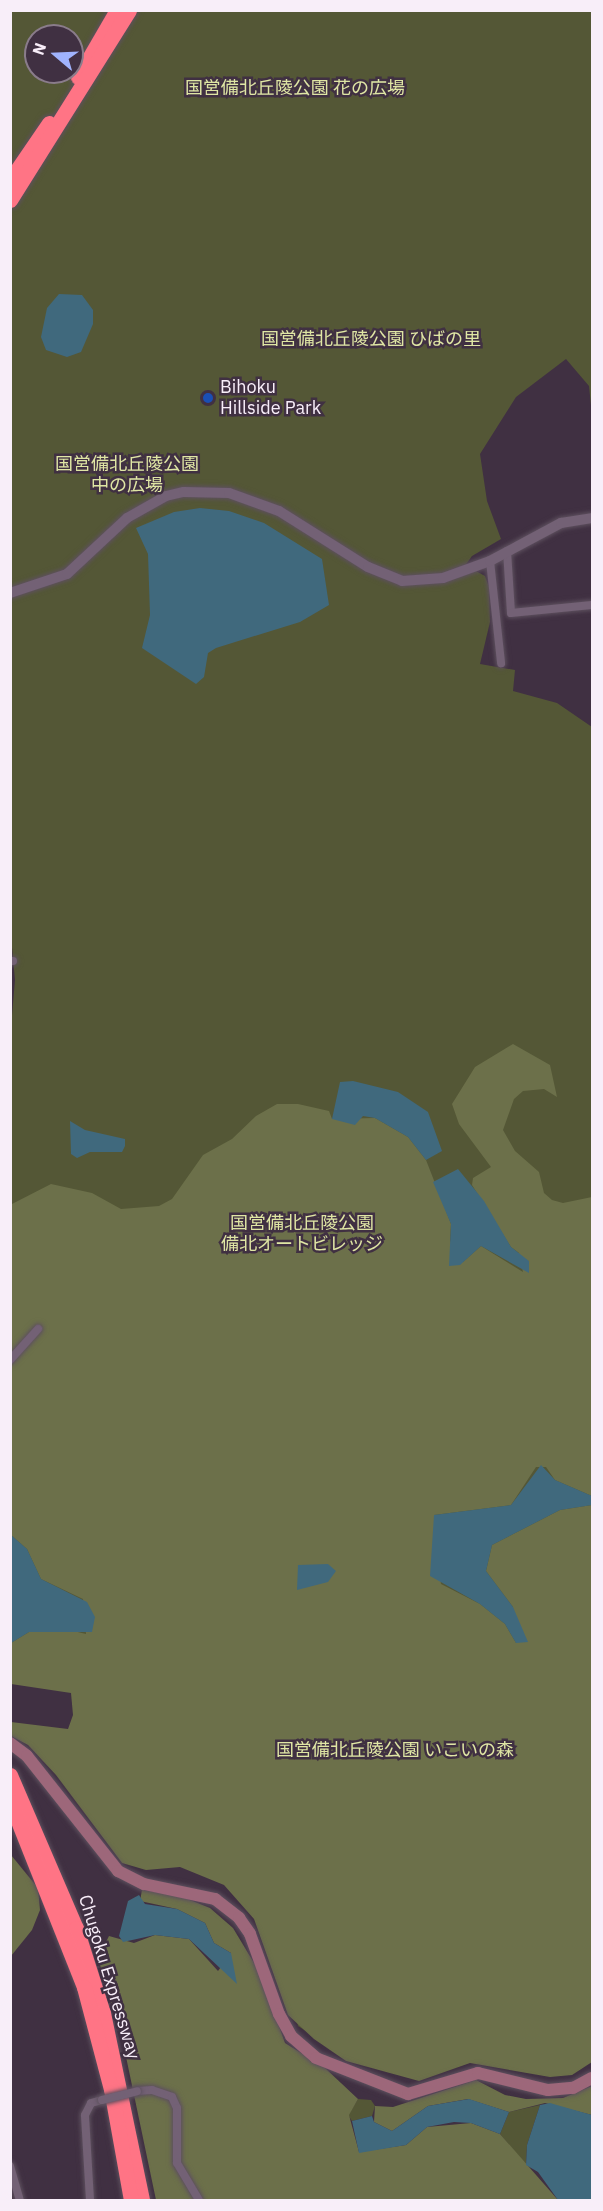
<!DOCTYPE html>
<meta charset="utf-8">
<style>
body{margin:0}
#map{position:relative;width:603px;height:2211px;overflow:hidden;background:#403042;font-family:"IBM Plex Sans","Noto Sans JP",sans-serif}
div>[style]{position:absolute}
.green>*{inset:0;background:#545736}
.forest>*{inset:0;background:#6c704a}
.water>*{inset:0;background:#40697d}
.roads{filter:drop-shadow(0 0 2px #5d505e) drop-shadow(0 0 2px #5d505e)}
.minor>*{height:8px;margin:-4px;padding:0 4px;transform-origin:4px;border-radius:4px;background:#736175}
.tertiary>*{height:10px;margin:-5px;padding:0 5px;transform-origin:5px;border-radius:5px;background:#736175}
.secondary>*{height:12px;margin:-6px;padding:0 6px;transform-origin:6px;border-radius:6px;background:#9d677a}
.motorway>*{height:15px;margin:-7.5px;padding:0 7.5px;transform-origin:7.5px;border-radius:7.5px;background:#ff7485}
.bridges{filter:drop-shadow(0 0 2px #5d505e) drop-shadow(0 0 2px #5d505e)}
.minor-bridge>*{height:8px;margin:-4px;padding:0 4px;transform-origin:4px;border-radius:4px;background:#736175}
.dots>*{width:16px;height:16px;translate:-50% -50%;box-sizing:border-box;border:3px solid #403042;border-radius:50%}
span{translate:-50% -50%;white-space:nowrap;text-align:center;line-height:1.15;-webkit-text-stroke:5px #403042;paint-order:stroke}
.park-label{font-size:18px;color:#dfe6a4}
.poi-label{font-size:18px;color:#f8eef9}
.left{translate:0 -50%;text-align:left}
.street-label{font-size:18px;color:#f8eef9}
.frame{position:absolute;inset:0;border:12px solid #f8eef9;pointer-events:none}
.north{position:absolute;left:24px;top:24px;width:60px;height:60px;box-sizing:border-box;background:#403042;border:2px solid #8a7c8b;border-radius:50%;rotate:289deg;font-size:16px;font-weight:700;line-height:24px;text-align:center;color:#f8eef9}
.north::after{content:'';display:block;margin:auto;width:21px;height:27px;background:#a0b3fd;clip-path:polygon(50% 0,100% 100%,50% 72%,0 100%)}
</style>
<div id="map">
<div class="green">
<div style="clip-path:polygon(evenodd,11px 11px,592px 11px,592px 415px,589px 386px,566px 359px,516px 397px,480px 454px,487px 501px,501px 539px,472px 556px,457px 577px,474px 570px,485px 576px,489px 587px,490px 622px,480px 664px,515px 670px,513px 691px,557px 703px,592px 727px,592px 1916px,322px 2041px,298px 2026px,271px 1903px,78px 1697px,68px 1688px,11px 1665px,10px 1039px,15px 980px,10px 925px,11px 11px,36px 36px,72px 36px,72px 72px,36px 72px,36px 36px)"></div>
<div style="clip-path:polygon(358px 2099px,371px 2100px,375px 2106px,372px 2116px,352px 2121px,348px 2115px)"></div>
<div style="clip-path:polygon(540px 2105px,527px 2145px,526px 2165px,500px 2134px,509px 2112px)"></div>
</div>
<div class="forest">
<div style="clip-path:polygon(513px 1044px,550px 1065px,557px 1097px,544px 1089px,523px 1091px,514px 1099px,503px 1130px,515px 1151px,539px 1172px,544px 1193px,552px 1200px,563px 1203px,592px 1197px,592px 1496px,555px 1480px,546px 1467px,536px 1467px,511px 1505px,434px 1515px,441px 1584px,480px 1604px,505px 1624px,516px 1643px,513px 1607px,486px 1571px,492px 1545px,560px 1510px,592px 1505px,592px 2062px,572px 2075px,550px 2077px,470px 2063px,419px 2081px,346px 2061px,314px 2039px,288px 2015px,254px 1919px,224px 1885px,180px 1867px,146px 1870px,122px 1863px,56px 1775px,28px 1745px,11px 1736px,11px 1722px,68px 1729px,73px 1715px,71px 1693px,11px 1684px,11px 1643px,29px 1632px,65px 1629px,86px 1634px,83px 1599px,41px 1579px,27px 1549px,11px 1535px,10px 1205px,51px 1184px,92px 1193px,121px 1209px,159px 1206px,172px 1199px,203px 1155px,232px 1139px,256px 1116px,277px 1104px,298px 1104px,329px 1111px,332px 1119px,375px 1118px,408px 1137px,426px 1160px,451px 1224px,450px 1241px,463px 1262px,481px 1246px,523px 1272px,519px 1253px,511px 1247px,472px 1185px,473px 1178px,491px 1167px,459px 1124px,452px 1104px,475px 1067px)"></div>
<div style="clip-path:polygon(11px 1855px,38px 1888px,40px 1910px,32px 1930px,11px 1956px)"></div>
<div style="clip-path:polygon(142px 1890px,180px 1896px,210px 1908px,233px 1928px,260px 1973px,285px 2043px,325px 2068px,358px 2099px,349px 2115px,359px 2152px,406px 2145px,427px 2127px,471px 2123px,500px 2134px,558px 2200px,156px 2200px,125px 2052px,98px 1958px,109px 1936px,134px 1943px,155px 1935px,189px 1939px,218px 1971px,231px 1953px,214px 1943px,205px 1923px,177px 1909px,140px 1901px)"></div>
<div style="clip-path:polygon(476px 2080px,505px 2095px,526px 2099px,563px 2098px,592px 2086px,592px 2115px,545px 2103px,509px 2112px,468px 2099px,428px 2106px,392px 2131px,374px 2122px,375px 2106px,393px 2107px)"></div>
</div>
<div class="water">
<div style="clip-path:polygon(59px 294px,82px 295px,93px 310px,93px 324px,81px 352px,67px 357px,46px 350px,41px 337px,47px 308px)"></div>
<div style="clip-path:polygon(200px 508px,229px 511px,264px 523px,322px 559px,329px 605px,300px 622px,216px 648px,208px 653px,204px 677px,196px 684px,142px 648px,150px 615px,148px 554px,136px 528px,174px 512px)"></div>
<div style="clip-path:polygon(353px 1081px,398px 1092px,428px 1112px,442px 1151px,426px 1160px,408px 1137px,375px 1118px,363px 1116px,355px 1125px,332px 1119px,340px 1082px)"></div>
<div style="clip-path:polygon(70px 1121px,85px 1130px,125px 1139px,125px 1146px,122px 1152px,90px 1152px,77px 1158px,71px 1154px)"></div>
<div style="clip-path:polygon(458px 1169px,484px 1201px,511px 1247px,529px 1261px,529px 1273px,481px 1246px,460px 1265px,449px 1266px,451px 1224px,433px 1182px)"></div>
<div style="clip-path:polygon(541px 1465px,555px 1480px,592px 1496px,592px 1505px,560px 1510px,492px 1545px,486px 1571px,513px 1607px,528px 1642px,516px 1643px,505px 1624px,480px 1604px,430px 1576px,434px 1515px,511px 1505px)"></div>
<div style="clip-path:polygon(11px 1535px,27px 1549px,41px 1579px,87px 1602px,95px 1617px,92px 1632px,29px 1632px,11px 1643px)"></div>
<div style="clip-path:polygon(328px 1564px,336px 1571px,328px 1582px,297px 1590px,298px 1565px)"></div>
<div style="clip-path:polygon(139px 1895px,145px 1904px,177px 1909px,205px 1923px,214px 1943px,231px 1953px,237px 1984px,189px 1939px,155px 1935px,123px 1942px,119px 1936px,128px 1901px)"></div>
<div style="clip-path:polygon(469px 2099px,509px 2112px,500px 2134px,471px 2123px,454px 2122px,427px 2127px,406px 2145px,359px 2153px,352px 2121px,372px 2116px,374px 2122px,392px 2131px,428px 2106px)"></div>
<div style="clip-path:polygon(550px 2103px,592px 2115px,592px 2200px,558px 2200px,538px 2172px,526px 2165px,527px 2145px,540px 2105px)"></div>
</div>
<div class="roads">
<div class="minor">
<div style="left:507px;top:551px;width:62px;rotate:86.3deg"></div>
<div style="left:511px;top:613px;width:81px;rotate:-5.6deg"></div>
<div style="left:490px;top:561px;width:103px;rotate:83.8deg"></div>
<div style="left:10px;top:961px;width:3px"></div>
<div style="left:10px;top:1360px;width:42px;rotate:-47.9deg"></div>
<div style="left:137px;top:2091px;width:15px;rotate:-4deg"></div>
<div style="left:152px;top:2090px;width:21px;rotate:19deg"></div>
<div style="left:172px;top:2097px;width:12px;rotate:66deg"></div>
<div style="left:177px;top:2108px;width:55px;rotate:90deg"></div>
<div style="left:177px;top:2163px;width:43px;rotate:59.3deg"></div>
<div style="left:10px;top:2166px;width:35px;rotate:74deg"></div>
<div style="left:90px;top:2200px;width:85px;rotate:-93.4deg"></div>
<div style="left:85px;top:2115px;width:13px;rotate:-63deg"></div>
<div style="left:91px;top:2103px;width:11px;rotate:-15deg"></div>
</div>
<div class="tertiary">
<div style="left:10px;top:593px;width:60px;rotate:-18.4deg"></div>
<div style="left:67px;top:574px;width:82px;rotate:-43deg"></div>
<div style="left:127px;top:518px;width:45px;rotate:-29.4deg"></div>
<div style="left:166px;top:496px;width:18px;rotate:-13deg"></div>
<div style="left:184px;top:492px;width:45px;rotate:1.3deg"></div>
<div style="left:229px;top:493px;width:53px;rotate:19.8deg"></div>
<div style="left:279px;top:511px;width:105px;rotate:32.2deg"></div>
<div style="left:368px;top:567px;width:37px;rotate:22deg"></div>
<div style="left:402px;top:581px;width:41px;rotate:-4.2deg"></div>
<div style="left:443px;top:578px;width:50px;rotate:-19.9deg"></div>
<div style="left:490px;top:561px;width:81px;rotate:-28.2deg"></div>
<div style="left:561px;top:523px;width:31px;rotate:-9deg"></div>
</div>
<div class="secondary">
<div style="left:10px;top:1743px;width:21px;rotate:37deg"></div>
<div style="left:27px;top:1756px;width:147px;rotate:51.6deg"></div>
<div style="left:118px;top:1871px;width:29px;rotate:27deg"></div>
<div style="left:144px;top:1884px;width:73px;rotate:11.9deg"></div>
<div style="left:215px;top:1899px;width:31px;rotate:38deg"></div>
<div style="left:239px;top:1918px;width:19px;rotate:55deg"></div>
<div style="left:250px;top:1934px;width:85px;rotate:70.1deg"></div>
<div style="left:279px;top:2014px;width:25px;rotate:61deg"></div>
<div style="left:291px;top:2036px;width:33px;rotate:41deg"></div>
<div style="left:316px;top:2058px;width:99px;rotate:21.4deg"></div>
<div style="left:408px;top:2094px;width:73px;rotate:-16.7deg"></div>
<div style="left:478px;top:2073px;width:72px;rotate:13.7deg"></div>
<div style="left:548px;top:2090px;width:25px;rotate:-5deg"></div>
<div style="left:573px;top:2088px;width:21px;rotate:-28deg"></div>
</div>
<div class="motorway">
<div style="left:78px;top:77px;width:78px;rotate:-59.8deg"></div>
<div style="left:10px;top:180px;width:69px;rotate:-55.6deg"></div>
<div style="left:10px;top:200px;width:224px;rotate:-57.9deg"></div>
<div style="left:10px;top:1775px;width:167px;rotate:66.7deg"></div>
<div style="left:76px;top:1928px;width:89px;rotate:72.4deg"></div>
<div style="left:103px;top:2013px;width:191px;rotate:78.2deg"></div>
<div style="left:10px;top:1801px;width:200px;rotate:68.3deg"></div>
<div style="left:84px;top:1987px;width:106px;rotate:75.2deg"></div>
<div style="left:111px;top:2089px;width:113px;rotate:79.8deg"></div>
</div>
</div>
<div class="bridges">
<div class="minor-bridge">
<div style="left:102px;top:2100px;width:36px;rotate:-14deg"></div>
</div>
</div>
<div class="dots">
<div style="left:208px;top:398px;background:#1a4fb4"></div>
</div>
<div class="park-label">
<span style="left:295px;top:88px">国営備北丘陵公園 花の広場</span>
<span style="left:371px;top:339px">国営備北丘陵公園 ひばの里</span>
<span style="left:127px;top:475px">国営備北丘陵公園<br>中の広場</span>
<span style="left:302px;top:1234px">国営備北丘陵公園<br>備北オートビレッジ</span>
<span style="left:395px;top:1750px">国営備北丘陵公園 いこいの森</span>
</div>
<div class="poi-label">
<span class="left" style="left:220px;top:398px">Bihoku<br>Hillside Park</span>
</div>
<div class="street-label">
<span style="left:109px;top:1977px;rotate:73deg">Chugoku Expressway</span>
</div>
<div class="frame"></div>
<div class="north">N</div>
</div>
